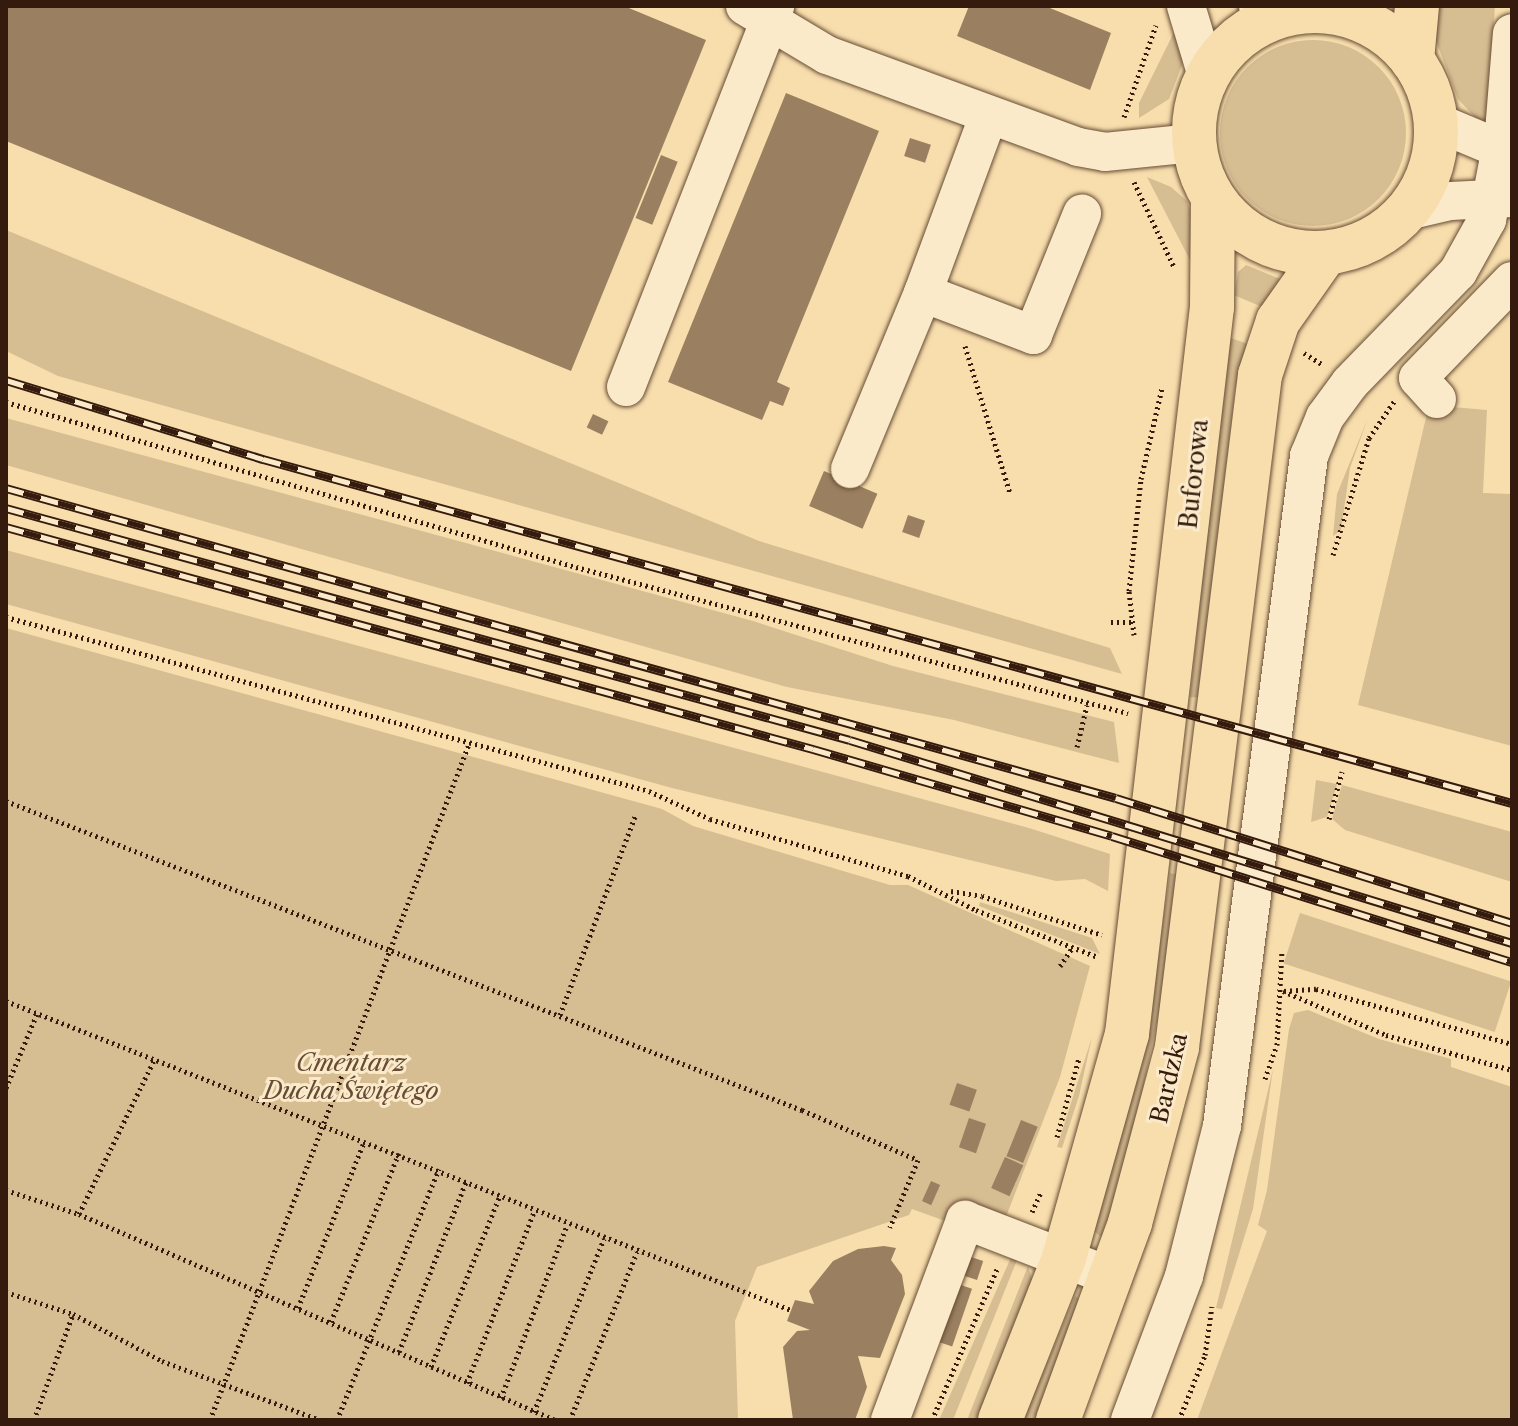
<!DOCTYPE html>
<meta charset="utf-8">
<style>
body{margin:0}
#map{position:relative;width:1518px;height:1426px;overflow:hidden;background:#f8dead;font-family:"Libre Caslon Text",serif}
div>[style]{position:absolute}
.green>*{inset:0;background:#d7bd92;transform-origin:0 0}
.round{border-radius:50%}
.building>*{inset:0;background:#9a8060;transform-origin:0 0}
.path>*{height:5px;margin-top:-2.5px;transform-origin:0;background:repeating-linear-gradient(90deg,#351b0d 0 2px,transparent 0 6px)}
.roads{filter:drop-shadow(0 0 2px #664c35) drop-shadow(0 0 2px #664c35)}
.minor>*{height:38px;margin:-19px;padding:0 19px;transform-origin:19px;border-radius:19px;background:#faeaca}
.major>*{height:44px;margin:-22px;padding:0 22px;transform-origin:22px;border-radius:22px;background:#f8dead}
.major>.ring{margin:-22px;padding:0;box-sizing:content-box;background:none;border:44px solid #f8dead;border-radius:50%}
.rail>*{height:9px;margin-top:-4.5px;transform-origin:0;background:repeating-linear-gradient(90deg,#faeaca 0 18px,#351b0d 0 36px);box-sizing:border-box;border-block:2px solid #351b0d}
span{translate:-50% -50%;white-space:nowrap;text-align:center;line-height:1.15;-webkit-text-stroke:6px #faeaca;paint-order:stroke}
.street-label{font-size:24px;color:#351b0d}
.park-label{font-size:24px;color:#664c35;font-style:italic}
.frame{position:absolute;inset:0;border:8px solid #351b0d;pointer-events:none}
</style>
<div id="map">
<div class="green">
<div style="clip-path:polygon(1435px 6px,1495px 6px,1486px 129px,1458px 99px,1436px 41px)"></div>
<div style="clip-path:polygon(1178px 24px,1184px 60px,1169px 99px,1139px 118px,1139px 103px)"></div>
<div class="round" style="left:1220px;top:40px;width:186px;height:186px"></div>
<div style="clip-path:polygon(1147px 177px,1171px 187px,1187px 201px,1195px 223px,1192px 274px,1190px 260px)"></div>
<div style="clip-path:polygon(6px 230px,759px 541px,1110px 648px,1122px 674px,58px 376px,6px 351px)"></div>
<div style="clip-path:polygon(1246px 265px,1280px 279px,1262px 307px,1234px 295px,1238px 272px)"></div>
<div style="clip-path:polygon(1228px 337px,1248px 344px,1235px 389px,1202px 698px,1190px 697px)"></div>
<div style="clip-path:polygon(1429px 405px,1487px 410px,1483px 493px,1512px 494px,1512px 746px,1358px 705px)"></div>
<div style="clip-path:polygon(6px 418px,753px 621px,893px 666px,1114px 722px,1119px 763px,954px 720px,787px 687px,6px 465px)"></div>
<div style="clip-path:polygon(1368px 418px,1350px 468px,1341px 530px,1333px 536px,1337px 494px)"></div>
<div style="clip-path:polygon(6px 550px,1029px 828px,1110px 854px,1108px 891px,1085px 879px,1056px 881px,672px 788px,6px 604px)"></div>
<div style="clip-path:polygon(6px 628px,662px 809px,693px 826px,890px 885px,908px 885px,1090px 966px,1060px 1077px,1004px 1222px,948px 1222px,912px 1209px,909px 1215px,757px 1267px,735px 1321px,738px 1420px,6px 1420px)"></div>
<div style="clip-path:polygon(1316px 780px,1337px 784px,1327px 817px,1311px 822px)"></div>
<div style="clip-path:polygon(1342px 785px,1512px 832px,1512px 882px,1345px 830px,1332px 819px)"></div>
<div style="clip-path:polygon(1170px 873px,1183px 876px,1167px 974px,1135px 1126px,1102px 1238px,1094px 1231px,1147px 1033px)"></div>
<div style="clip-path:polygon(980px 902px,1092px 938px,1100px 954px,979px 906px)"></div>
<div style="left:1300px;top:913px;width:222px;height:53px;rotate:18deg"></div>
<div style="clip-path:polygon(1308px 1010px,1379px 1039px,1451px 1059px,1451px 1067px,1512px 1087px,1512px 1420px,1197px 1420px,1267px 1231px,1258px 1225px,1267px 1190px,1289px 1029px,1294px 1013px)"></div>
<div style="clip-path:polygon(1092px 1037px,1079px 1096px,1062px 1148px,1057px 1147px)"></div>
<div style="clip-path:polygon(1273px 1069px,1253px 1209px,1222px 1309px,1216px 1308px)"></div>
<div style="clip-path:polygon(1013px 1253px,1019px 1255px,953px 1420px,939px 1420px)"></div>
<div style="clip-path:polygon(1028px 1266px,1033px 1282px,979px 1420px,967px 1420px)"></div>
<div style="clip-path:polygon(1075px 1296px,1080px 1299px,1036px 1420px,1023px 1420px)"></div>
</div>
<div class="building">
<div style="clip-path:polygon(6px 6px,624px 6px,706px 40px,571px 371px,6px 141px)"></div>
<div style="clip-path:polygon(969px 6px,1045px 6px,1111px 33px,1090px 90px,957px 36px)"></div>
<div style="clip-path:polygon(786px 93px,879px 131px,777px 382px,790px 388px,783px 406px,770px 401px,762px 420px,668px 382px)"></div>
<div style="left:910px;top:138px;width:22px;height:19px;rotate:18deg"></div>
<div style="left:661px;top:155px;width:18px;height:68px;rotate:22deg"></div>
<div style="left:593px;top:414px;width:17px;height:15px;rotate:25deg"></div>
<div style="left:824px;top:471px;width:58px;height:38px;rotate:23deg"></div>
<div style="left:908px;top:515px;width:18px;height:18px;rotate:19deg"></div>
<div style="left:957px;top:1083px;width:21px;height:23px;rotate:19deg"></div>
<div style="left:969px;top:1118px;width:18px;height:31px;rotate:19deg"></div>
<div style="left:1021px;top:1120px;width:18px;height:39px;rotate:22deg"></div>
<div style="left:1005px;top:1157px;width:20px;height:34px;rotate:24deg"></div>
<div style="left:931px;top:1181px;width:10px;height:22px;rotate:24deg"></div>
<div style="clip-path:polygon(884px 1246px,896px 1248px,891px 1260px,902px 1275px,905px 1294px,880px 1358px,858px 1356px,867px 1387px,855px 1420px,793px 1420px,783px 1347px,797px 1331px,810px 1330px,787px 1321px,795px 1300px,814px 1304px,809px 1291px,833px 1261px,858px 1249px)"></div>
<div style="left:968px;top:1256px;width:16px;height:20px;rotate:18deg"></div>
<div style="left:955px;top:1283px;width:18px;height:61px;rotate:19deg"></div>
</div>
<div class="path">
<div style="left:1124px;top:117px;width:97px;rotate:-70.8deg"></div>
<div style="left:1134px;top:182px;width:94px;rotate:64.8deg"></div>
<div style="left:965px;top:346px;width:154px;rotate:73deg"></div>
<div style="left:1304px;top:353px;width:22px;rotate:32deg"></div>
<div style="left:6px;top:402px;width:593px;rotate:16.14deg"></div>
<div style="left:576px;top:567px;width:571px;rotate:14.82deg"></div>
<div style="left:1333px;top:555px;width:122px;rotate:-72.9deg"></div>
<div style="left:1369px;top:438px;width:46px;rotate:-55.6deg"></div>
<div style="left:6px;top:617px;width:666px;rotate:15.14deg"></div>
<div style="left:649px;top:791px;width:67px;rotate:24.7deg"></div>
<div style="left:710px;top:819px;width:206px;rotate:16.1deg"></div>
<div style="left:908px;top:876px;width:76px;rotate:26.6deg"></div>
<div style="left:976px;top:910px;width:131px;rotate:21.1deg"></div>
<div style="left:1111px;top:622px;width:21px"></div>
<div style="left:1134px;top:635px;width:44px;rotate:-96.5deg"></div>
<div style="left:1129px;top:591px;width:113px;rotate:-83.9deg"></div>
<div style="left:1141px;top:479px;width:93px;rotate:-77deg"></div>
<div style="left:1077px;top:747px;width:43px;rotate:-76.6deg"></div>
<div style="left:6px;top:801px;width:854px;rotate:21.22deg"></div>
<div style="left:802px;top:1110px;width:126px;rotate:23.3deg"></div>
<div style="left:918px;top:1160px;width:73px;rotate:112.7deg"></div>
<div style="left:1329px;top:819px;width:49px;rotate:-74.5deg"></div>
<div style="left:951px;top:891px;width:31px;rotate:9deg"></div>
<div style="left:982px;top:896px;width:126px;rotate:18deg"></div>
<div style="left:1060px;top:966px;width:23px;rotate:-56deg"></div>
<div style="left:1283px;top:991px;width:112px;rotate:23.1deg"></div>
<div style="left:1386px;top:1035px;width:131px;rotate:15.5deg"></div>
<div style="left:1284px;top:991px;width:32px;rotate:-4deg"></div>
<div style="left:1316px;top:989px;width:204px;rotate:15.7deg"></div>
<div style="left:6px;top:1001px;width:844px;rotate:21.49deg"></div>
<div style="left:560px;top:1015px;width:215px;rotate:-69.3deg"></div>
<div style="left:1265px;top:1079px;width:36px;rotate:-71deg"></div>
<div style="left:1277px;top:1045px;width:94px;rotate:-87deg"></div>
<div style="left:6px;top:1088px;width:80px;rotate:-67.3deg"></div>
<div style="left:1057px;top:1137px;width:82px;rotate:-74.4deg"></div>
<div style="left:6px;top:1190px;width:77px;rotate:18.2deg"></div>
<div style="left:79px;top:1214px;width:519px;rotate:23.4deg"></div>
<div style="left:1032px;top:1212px;width:22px;rotate:-66deg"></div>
<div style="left:79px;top:1214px;width:171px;rotate:-64deg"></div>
<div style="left:6px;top:1292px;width:71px;rotate:18.2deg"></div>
<div style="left:73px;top:1314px;width:101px;rotate:27.8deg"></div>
<div style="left:162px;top:1361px;width:169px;rotate:20.5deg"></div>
<div style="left:298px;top:1308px;width:179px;rotate:-68.3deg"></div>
<div style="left:331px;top:1322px;width:182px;rotate:-68.1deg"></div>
<div style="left:399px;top:1352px;width:183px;rotate:-68.5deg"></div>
<div style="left:431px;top:1367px;width:185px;rotate:-68.1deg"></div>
<div style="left:467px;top:1383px;width:184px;rotate:-68.6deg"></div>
<div style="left:501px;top:1398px;width:185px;rotate:-69.1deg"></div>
<div style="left:534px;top:1412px;width:187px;rotate:-68deg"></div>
<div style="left:34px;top:1420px;width:113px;rotate:-69.8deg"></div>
<div style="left:210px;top:1420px;width:724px;rotate:-69.04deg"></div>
<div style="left:337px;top:1420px;width:271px;rotate:-67.9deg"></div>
<div style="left:570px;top:1420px;width:181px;rotate:-68.3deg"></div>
<div style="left:932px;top:1420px;width:167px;rotate:-66.7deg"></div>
<div style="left:1179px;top:1420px;width:70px;rotate:-68.2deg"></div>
<div style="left:1205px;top:1355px;width:49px;rotate:-81.9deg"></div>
</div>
<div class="roads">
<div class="minor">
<div style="left:745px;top:6px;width:96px;rotate:30.9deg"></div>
<div style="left:827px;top:55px;width:267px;rotate:20.1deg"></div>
<div style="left:1078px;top:147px;width:27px;rotate:10deg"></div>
<div style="left:1105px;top:152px;width:89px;rotate:-5.8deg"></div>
<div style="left:1186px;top:6px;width:73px;rotate:73.3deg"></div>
<div style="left:1258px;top:6px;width:18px;rotate:45deg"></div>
<div style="left:988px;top:117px;width:188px;rotate:110.3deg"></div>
<div style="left:923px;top:293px;width:118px;rotate:20.9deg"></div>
<div style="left:1033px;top:335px;width:131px;rotate:-68deg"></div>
<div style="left:1436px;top:122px;width:82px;rotate:22.8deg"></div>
<div style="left:1407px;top:211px;width:44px;rotate:-13.1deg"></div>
<div style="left:1450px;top:201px;width:62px;rotate:-2.8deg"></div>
<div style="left:626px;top:387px;width:409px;rotate:-68.6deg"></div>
<div style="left:1437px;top:399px;width:28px;rotate:-132deg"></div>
<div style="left:1418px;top:378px;width:135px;rotate:-45.9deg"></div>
<div style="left:850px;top:469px;width:191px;rotate:-67.5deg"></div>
<div style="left:890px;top:1420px;width:214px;rotate:-69.4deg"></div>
<div style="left:965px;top:1220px;width:158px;rotate:21.2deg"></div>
<div style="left:1130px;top:1420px;width:154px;rotate:-69.4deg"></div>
<div style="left:1184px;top:1276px;width:155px;rotate:-75.8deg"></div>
<div style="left:1222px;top:1126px;width:676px;rotate:-82.6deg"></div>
<div style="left:1309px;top:456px;width:42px;rotate:-67.7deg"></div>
<div style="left:1325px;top:417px;width:42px;rotate:-53.7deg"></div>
<div style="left:1350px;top:383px;width:155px;rotate:-45.8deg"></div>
<div style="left:1458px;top:272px;width:60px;rotate:-60.9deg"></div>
<div style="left:1487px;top:220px;width:90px;rotate:-79.1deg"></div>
<div style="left:1504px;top:132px;width:99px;rotate:-85.4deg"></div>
</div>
<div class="major">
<div class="ring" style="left:1194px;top:11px;width:198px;height:198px"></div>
<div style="left:1412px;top:60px;width:54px;rotate:-84.7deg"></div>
<div style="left:1000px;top:1420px;width:174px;rotate:-68.4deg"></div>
<div style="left:1064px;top:1258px;width:233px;rotate:-74.3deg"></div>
<div style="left:1127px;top:1034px;width:732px;rotate:-83.33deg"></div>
<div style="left:1212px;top:307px;width:109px;rotate:-89.5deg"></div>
<div style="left:1058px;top:1420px;width:210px;rotate:-69.9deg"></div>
<div style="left:1130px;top:1223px;width:182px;rotate:-75deg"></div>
<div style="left:1177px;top:1047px;width:677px;rotate:-82.96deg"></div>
<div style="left:1260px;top:375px;width:57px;rotate:-71.6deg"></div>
<div style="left:1278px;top:321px;width:83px;rotate:-54.8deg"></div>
</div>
</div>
<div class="rail">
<div style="left:6px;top:380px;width:269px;rotate:17.1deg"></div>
<div style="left:263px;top:459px;width:1296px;rotate:15.4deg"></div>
<div style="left:6px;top:488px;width:1152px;rotate:15.6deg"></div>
<div style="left:1116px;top:798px;width:415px;rotate:17.5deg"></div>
<div style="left:6px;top:508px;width:875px;rotate:15.37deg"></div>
<div style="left:850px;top:740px;width:692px;rotate:17.05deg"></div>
<div style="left:6px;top:527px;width:837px;rotate:15.38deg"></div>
<div style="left:813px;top:749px;width:311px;rotate:16.2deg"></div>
<div style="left:1112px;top:836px;width:419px;rotate:17.5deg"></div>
</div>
<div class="street-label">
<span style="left:1194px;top:474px;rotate:-84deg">Buforowa</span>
<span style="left:1169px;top:1078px;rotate:-77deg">Bardzka</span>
</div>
<div class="park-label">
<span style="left:351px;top:1077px">Cmentarz<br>Ducha Świętego</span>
</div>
<div class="frame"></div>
</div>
